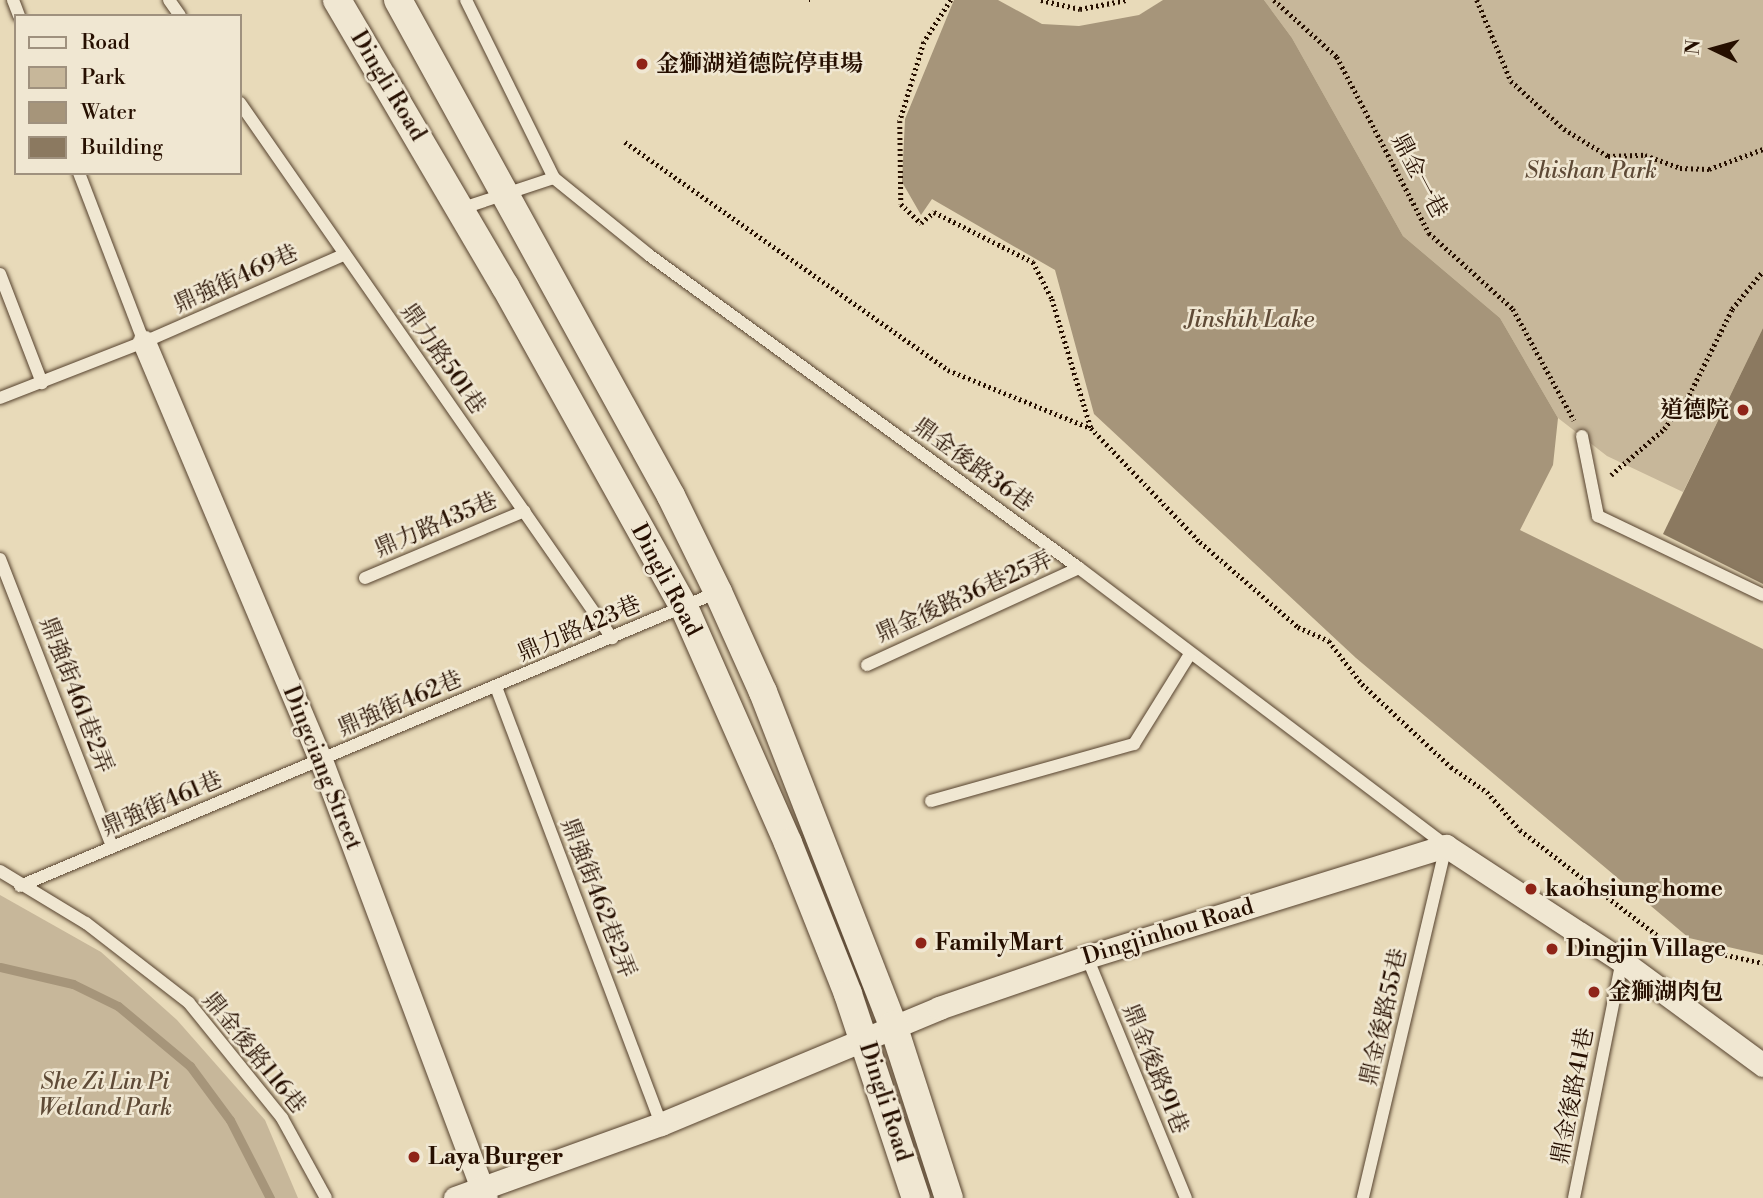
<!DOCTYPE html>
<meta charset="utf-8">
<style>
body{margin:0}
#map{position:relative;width:1763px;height:1198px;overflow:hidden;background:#e8dab9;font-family:"Libre Bodoni","Noto Serif TC",serif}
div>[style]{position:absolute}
.green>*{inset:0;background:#c7b79a}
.water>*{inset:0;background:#a6957a}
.pier>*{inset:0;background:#e8dab9}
.stream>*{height:9px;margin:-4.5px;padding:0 4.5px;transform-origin:4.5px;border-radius:4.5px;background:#a6957a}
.building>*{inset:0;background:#8b7960}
.path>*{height:4.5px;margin-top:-2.25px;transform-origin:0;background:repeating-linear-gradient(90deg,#260f00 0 2px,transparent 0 5.5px)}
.roads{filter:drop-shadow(0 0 2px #56422e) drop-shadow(0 0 2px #56422e)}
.service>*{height:12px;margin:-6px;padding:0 6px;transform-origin:6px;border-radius:6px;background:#f0e7d2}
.minor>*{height:23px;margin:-11.5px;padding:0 11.5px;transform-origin:11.5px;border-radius:11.5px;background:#f0e7d2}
.tertiary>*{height:28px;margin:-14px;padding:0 14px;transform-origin:14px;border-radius:14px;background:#f0e7d2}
.dots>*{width:19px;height:19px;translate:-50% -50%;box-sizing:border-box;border:4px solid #f0e7d2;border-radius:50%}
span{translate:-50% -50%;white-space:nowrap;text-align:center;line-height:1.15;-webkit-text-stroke:5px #f0e7d2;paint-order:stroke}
.poi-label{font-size:23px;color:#260f00;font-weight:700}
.left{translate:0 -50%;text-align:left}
.right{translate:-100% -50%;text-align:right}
.street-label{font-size:23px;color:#260f00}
.park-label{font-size:23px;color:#5e4a36;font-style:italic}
.water-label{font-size:24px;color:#604b37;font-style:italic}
.legend{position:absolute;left:14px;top:14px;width:228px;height:161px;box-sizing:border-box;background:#f0e7d2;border:2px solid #9f917e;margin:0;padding:9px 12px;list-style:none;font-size:21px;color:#260f00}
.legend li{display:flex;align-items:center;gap:14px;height:35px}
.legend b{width:35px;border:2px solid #9f917e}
.north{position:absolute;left:1679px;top:14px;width:70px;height:70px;-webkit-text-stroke:5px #f0e7d2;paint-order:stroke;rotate:275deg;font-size:19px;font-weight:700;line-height:28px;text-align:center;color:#260f00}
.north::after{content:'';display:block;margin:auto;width:24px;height:32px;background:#260f00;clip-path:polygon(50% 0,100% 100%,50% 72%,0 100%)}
</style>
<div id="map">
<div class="green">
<div style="clip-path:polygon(1264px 0,1763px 0,1763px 328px,1683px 492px,1607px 456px,1558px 418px,1500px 318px,1403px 236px,1292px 38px)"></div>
<div style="clip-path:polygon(0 895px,101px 952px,177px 1020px,265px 1120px,298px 1198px,0 1198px)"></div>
</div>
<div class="water">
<div style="clip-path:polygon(954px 0,1264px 0,1292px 38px,1403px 236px,1500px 318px,1558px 418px,1553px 465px,1520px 530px,1763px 649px,1763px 955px,1689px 938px,1356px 658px,1094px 414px,1055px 270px,932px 199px,921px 215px,902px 182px,905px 119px)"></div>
</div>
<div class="pier">
<div style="clip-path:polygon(998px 0,1163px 0,1139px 15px,1079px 26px,1042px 24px)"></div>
</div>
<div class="stream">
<div style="left:0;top:967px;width:75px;rotate:13.1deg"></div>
<div style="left:73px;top:984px;width:50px;rotate:26.1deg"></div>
<div style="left:118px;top:1006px;width:94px;rotate:39.8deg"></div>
<div style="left:190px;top:1066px;width:67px;rotate:53.5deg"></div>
<div style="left:230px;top:1120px;width:88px;rotate:62.9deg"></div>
</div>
<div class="building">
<div style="clip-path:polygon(1763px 328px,1763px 584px,1663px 534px)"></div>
</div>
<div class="path">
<div style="left:809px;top:0;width:1px"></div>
<div style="left:951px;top:0;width:50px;rotate:122.7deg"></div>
<div style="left:924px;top:42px;width:83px;rotate:106.9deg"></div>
<div style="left:900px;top:121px;width:83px;rotate:89.3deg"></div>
<div style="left:901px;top:204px;width:28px;rotate:44deg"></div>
<div style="left:921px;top:223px;width:17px;rotate:-40deg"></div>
<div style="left:934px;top:212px;width:111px;rotate:26.8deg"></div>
<div style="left:1033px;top:262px;width:42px;rotate:62.8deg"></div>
<div style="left:1052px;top:299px;width:135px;rotate:73.2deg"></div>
<div style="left:1091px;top:428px;width:158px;rotate:46.3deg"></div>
<div style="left:1200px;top:542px;width:130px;rotate:40.9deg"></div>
<div style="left:1298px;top:627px;width:34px;rotate:24deg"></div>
<div style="left:1329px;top:641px;width:54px;rotate:52.5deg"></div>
<div style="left:1362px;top:684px;width:122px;rotate:43deg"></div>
<div style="left:1451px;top:767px;width:44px;rotate:34.8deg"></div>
<div style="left:1487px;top:792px;width:50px;rotate:49deg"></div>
<div style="left:1520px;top:830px;width:184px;rotate:37.5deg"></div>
<div style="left:1666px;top:942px;width:99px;rotate:12.2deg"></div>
<div style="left:1041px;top:0;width:40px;rotate:13deg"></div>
<div style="left:1080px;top:9px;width:47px;rotate:-11.1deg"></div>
<div style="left:1274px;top:0;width:85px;rotate:42.1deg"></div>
<div style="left:1337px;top:57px;width:199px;rotate:62.4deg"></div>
<div style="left:1429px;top:233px;width:113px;rotate:42.1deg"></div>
<div style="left:1513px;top:309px;width:127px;rotate:61.2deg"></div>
<div style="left:1477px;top:0;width:88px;rotate:67.2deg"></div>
<div style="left:1511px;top:81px;width:72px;rotate:42.2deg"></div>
<div style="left:1564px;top:129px;width:52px;rotate:31.5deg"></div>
<div style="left:1608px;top:156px;width:37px;rotate:-2deg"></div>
<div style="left:1645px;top:155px;width:37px;rotate:20deg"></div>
<div style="left:1680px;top:168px;width:29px;rotate:2deg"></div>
<div style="left:1709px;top:169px;width:58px;rotate:-20.3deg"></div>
<div style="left:625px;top:142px;width:395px;rotate:35.2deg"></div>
<div style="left:948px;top:370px;width:153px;rotate:22.2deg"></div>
<div style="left:1611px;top:475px;width:70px;rotate:-41deg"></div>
<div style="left:1664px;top:429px;width:42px;rotate:-53.7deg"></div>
<div style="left:1689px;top:395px;width:96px;rotate:-63.4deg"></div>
<div style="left:1732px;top:309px;width:49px;rotate:-50.8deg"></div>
</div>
<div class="roads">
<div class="service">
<div style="left:13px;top:0;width:17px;rotate:69deg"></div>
<div style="left:169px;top:0;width:19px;rotate:55deg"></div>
<div style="left:466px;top:0;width:199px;rotate:63.7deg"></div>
<div style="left:240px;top:103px;width:652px;rotate:55.19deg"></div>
<div style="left:79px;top:173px;width:181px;rotate:69deg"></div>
<div style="left:460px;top:209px;width:99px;rotate:-18.3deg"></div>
<div style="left:554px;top:178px;width:122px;rotate:39deg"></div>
<div style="left:649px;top:255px;width:532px;rotate:36.05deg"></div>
<div style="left:1079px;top:568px;width:460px;rotate:37.1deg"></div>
<div style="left:1446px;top:846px;width:362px;rotate:103.3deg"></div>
<div style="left:0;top:274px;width:117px;rotate:68.9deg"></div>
<div style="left:0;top:398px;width:155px;rotate:-21.3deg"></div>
<div style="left:144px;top:342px;width:219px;rotate:-23.6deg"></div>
<div style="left:1582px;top:436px;width:82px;rotate:78.7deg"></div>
<div style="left:1598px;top:516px;width:183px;rotate:25.6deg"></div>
<div style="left:0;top:559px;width:309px;rotate:68.7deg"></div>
<div style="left:365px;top:578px;width:173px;rotate:-22.8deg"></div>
<div style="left:867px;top:665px;width:233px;rotate:-24.6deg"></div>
<div style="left:496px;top:687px;width:467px;rotate:69.3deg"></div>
<div style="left:931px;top:801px;width:211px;rotate:-15.7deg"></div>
<div style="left:1134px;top:744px;width:106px;rotate:-58.1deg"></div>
<div style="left:0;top:871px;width:100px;rotate:31.2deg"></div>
<div style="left:86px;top:923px;width:130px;rotate:37.8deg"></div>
<div style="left:189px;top:1003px;width:148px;rotate:51deg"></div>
<div style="left:282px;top:1118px;width:91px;rotate:61.2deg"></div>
<div style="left:20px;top:886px;width:757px;rotate:-22.84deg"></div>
<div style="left:1087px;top:957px;width:261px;rotate:67.7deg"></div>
<div style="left:1574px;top:1198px;width:242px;rotate:-78.6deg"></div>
</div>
<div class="minor">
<div style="left:144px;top:342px;width:454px;rotate:67.1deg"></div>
<div style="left:321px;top:760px;width:468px;rotate:69.4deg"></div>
<div style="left:455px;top:1198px;width:219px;rotate:-19.8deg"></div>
<div style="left:661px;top:1124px;width:301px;rotate:-22.6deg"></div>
<div style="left:939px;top:1008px;width:157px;rotate:-19deg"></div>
<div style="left:1087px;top:957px;width:376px;rotate:-17.2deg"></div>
<div style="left:1446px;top:846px;width:210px;rotate:33.2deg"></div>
<div style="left:1622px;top:961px;width:175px;rotate:36.4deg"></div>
</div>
<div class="tertiary">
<div style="left:337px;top:0;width:332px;rotate:59.6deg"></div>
<div style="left:505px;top:286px;width:368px;rotate:60.9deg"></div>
<div style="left:684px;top:607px;width:258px;rotate:66.2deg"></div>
<div style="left:788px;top:843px;width:162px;rotate:68.3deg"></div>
<div style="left:848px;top:994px;width:215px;rotate:71.6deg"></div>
<div style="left:398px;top:0;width:566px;rotate:61.17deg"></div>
<div style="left:671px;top:496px;width:107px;rotate:63.9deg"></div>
<div style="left:718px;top:592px;width:110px;rotate:65.8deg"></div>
<div style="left:763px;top:692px;width:357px;rotate:68.7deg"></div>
<div style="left:893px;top:1025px;width:182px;rotate:72.1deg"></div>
</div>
</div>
<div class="dots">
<div style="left:642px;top:64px;background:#8f2418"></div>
<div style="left:1743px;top:410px;background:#8f2418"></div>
<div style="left:1531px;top:889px;background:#8f2418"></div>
<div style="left:921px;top:943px;background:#8f2418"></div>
<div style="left:1552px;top:949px;background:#8f2418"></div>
<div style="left:1594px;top:992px;background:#8f2418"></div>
<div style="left:414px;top:1157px;background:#8f2418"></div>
</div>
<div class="poi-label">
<span class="left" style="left:656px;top:64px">金獅湖道德院停車場</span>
<span class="right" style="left:1729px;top:410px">道德院</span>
<span class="left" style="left:1545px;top:889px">kaohsiung home</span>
<span class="left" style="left:935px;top:943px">FamilyMart</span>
<span class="left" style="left:1566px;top:949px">Dingjin Village</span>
<span class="left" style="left:1608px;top:992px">金獅湖肉包</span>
<span class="left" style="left:428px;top:1157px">Laya Burger</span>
</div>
<div class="street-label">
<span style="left:388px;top:86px;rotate:59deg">Dingli Road</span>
<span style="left:1419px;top:176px;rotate:62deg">鼎金一巷</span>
<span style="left:236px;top:279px;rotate:-24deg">鼎強街469巷</span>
<span style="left:443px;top:359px;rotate:55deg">鼎力路501巷</span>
<span style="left:973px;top:465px;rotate:36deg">鼎金後路36巷</span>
<span style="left:436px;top:525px;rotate:-23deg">鼎力路435巷</span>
<span style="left:666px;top:580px;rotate:62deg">Dingli Road</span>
<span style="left:964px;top:597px;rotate:-24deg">鼎金後路36巷25弄</span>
<span style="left:579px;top:629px;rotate:-23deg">鼎力路423巷</span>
<span style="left:76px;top:695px;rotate:69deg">鼎強街461巷2弄</span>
<span style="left:400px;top:704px;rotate:-23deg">鼎強街462巷</span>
<span style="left:322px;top:768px;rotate:68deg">Dingciang Street</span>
<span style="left:162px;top:804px;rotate:-23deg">鼎強街461巷</span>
<span style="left:598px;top:898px;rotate:69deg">鼎強街462巷2弄</span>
<span style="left:1168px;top:932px;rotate:-17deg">Dingjinhou Road</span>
<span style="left:1384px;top:1017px;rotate:-77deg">鼎金後路55巷</span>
<span style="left:254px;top:1053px;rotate:51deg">鼎金後路116巷</span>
<span style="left:1155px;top:1069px;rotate:68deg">鼎金後路91巷</span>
<span style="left:1573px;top:1096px;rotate:-79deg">鼎金後路41巷</span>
<span style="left:885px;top:1102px;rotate:72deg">Dingli Road</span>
</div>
<div class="park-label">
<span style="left:1591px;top:171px">Shishan Park</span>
<span style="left:105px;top:1095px">She Zi Lin Pi<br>Wetland Park</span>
</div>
<div class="water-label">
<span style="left:1250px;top:321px">Jinshih Lake</span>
</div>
<ul class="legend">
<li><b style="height:9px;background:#f0e7d2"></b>Road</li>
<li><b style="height:19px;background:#c7b79a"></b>Park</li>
<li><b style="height:19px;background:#a6957a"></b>Water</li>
<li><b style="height:19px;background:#8b7960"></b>Building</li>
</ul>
<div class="north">N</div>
</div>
